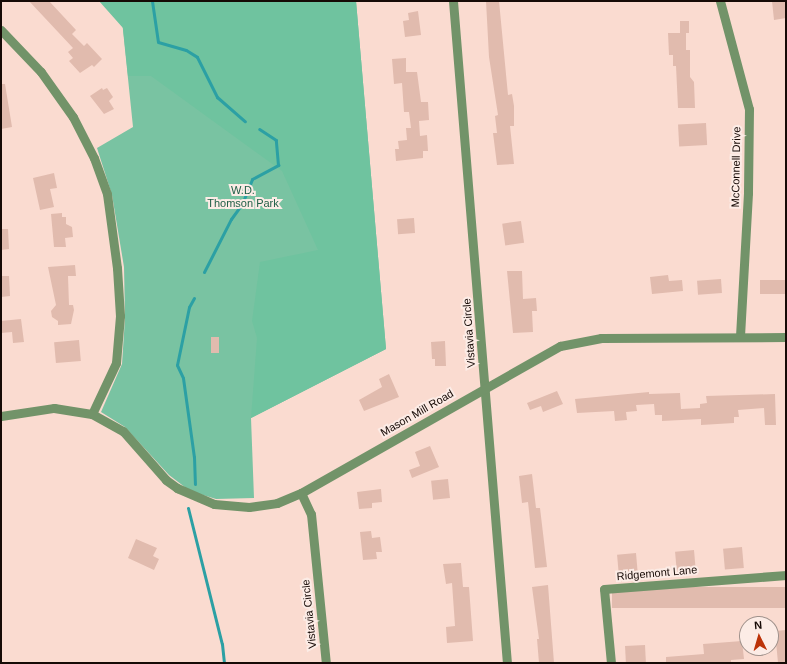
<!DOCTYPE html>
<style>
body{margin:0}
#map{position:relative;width:787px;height:664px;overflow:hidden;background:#fadbd0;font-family:Arial,sans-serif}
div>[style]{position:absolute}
.green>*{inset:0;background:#79c3a2}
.forest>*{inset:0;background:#6fc39f}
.stream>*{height:3px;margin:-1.5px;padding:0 1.5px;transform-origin:1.5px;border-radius:1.5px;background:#2ca0a4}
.building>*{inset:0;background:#e1bbae;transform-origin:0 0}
.minor>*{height:9px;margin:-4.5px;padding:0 4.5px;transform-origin:4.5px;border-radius:4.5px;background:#729369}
span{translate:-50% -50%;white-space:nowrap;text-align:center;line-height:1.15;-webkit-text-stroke:4px #fcece6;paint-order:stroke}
.street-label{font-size:11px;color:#160a06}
.park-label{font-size:11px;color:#1e5e46}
.frame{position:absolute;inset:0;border:2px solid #160a06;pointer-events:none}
.north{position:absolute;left:739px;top:616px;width:40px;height:40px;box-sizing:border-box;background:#fcece6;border:1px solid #a0928c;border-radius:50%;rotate:355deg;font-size:11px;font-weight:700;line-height:16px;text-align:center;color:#160a06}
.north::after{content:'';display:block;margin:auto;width:14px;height:18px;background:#bc3208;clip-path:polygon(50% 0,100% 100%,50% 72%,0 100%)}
</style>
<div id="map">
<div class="green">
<div style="clip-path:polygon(120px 1px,356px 1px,386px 349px,251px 418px,254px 498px,216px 499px,190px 491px,169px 475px,125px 427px,101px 412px,122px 364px,125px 318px,124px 267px,112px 195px,97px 148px,133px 127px)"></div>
</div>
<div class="forest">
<div style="clip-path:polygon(99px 1px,356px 1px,386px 349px,251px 418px,257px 338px,252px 321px,260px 262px,318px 250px,282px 171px,151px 76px,128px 76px,123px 28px)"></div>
</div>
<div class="stream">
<div style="left:152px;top:1px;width:41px;rotate:81.7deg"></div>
<div style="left:158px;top:42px;width:29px;rotate:16deg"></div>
<div style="left:186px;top:50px;width:13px;rotate:32deg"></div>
<div style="left:197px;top:57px;width:45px;rotate:63.4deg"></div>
<div style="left:217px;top:97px;width:37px;rotate:41deg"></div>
<div style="left:204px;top:272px;width:59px;rotate:-63deg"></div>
<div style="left:231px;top:219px;width:19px;rotate:-54deg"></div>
<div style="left:242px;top:204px;width:27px;rotate:-68deg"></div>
<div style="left:252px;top:179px;width:30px;rotate:-28deg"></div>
<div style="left:278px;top:165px;width:25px;rotate:-95deg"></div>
<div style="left:276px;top:140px;width:20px;rotate:-147deg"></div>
<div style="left:194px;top:298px;width:10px;rotate:119deg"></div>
<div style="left:189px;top:307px;width:59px;rotate:101.7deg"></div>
<div style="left:177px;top:365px;width:14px;rotate:65deg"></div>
<div style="left:183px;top:378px;width:80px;rotate:82.1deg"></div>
<div style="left:194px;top:457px;width:27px;rotate:88deg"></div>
<div style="left:188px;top:508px;width:140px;rotate:76deg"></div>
<div style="left:222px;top:644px;width:19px;rotate:84deg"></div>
</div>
<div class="building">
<div style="clip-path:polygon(29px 1px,49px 1px,76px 30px,72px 34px,84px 46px,87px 43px,102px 59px,94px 67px,92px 65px,80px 73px,69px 61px,73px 58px,68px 52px,73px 48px)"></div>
<div style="clip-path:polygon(486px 1px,499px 1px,508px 95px,512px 94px,514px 106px,514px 126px,510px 126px,514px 164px,497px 165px,493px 133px,497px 133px,495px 116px,498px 115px,489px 57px)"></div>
<div style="clip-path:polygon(772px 1px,786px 1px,786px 18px,774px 20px)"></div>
<div style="clip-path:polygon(418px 11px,421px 35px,405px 37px,403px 21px,409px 20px,408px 13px)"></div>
<div style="left:680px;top:21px;width:9px;height:12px"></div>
<div style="clip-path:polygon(668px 33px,686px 33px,686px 50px,690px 50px,690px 77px,694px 82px,695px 108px,678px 108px,676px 66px,673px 66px,673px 55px,669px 55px)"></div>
<div style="clip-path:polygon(406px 58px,406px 72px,417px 72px,421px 102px,428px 102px,429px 120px,419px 121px,420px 136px,427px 135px,428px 151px,423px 151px,423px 158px,396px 161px,395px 149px,399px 149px,398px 141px,407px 140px,406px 128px,411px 128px,409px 112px,404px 112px,402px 83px,394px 84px,392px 59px)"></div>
<div style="clip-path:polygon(1px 84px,5px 84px,12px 127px,1px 129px)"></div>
<div style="clip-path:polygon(102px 88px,103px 90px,107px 88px,113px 97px,109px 101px,114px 109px,104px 114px,90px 96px)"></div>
<div style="left:706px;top:123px;width:22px;height:28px;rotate:87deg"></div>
<div style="clip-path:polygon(54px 173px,57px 188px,50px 189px,54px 207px,40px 210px,33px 178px)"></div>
<div style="clip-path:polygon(62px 213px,62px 217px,66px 217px,66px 224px,72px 227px,73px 237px,65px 238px,66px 247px,54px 247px,51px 214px)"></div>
<div style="left:414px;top:218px;width:15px;height:17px;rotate:86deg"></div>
<div style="left:521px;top:221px;width:22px;height:19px;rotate:82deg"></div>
<div style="clip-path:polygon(1px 229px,8px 229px,9px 249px,1px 250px)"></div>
<div style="clip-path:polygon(75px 265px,76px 276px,68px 276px,69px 305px,73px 305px,74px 310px,71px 324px,58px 325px,58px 321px,52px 317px,51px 311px,56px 305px,48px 267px)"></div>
<div style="clip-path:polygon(507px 271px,522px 271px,523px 299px,536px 298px,537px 311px,532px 311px,533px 332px,513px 333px)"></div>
<div style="clip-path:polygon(668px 275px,669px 281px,682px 280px,683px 291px,652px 294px,650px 277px)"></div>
<div style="clip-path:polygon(1px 276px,9px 276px,10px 296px,1px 297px)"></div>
<div style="left:721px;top:279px;width:14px;height:24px;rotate:86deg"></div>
<div style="left:786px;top:280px;width:14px;height:26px;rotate:90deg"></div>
<div style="clip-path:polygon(21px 319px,24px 342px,13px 343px,12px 332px,1px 333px,1px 321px)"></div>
<div style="left:211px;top:337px;width:8px;height:16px"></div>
<div style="left:79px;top:340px;width:21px;height:25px;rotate:85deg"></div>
<div style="clip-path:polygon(445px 341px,446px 366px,435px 366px,435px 359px,432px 359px,431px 342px)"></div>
<div style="clip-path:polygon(389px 374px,399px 397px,364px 411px,359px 400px,382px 387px,379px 379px)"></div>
<div style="clip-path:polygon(557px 391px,563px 404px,543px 412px,541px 406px,530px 410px,527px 403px)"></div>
<div style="clip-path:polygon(649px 392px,649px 394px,680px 393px,681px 409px,700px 408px,700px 404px,707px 403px,706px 396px,775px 394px,776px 425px,765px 425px,764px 408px,738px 410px,739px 417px,734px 417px,734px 423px,701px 425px,701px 419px,662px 421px,662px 415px,655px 415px,654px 404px,636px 405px,637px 411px,626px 412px,627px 420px,615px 421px,614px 411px,577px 413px,575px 399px)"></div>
<div style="clip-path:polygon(430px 446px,439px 467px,412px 478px,409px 470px,420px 466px,415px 452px)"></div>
<div style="clip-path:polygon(532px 474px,536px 508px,540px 508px,547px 567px,535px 568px,528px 502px,522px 503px,519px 476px)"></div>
<div style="left:448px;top:479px;width:19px;height:17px;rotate:84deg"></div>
<div style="clip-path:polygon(381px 489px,382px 502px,372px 503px,372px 508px,359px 509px,357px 492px)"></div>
<div style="clip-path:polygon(371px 531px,372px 538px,380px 537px,382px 552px,376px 552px,377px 559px,363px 560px,360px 532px)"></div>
<div style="clip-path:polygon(136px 539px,157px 548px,153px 556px,159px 559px,154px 570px,128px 558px)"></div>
<div style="left:742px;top:547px;width:21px;height:19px;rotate:85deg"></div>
<div style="left:694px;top:550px;width:22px;height:19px;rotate:85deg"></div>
<div style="left:636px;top:553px;width:22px;height:19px;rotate:85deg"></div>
<div style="clip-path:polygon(461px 563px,463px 587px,469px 587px,473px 641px,447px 643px,446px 627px,455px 626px,452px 583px,446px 584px,443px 564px)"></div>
<div style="clip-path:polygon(548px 585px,554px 663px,539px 663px,537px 639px,539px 639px,532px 587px)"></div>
<div style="left:786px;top:587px;width:21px;height:174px;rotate:90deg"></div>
<div style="clip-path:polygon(786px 630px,786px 663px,778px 663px,775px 631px)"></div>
<div style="clip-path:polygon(742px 641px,744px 659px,731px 660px,731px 663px,666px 663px,666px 657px,704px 654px,703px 644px)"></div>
<div style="left:645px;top:645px;width:18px;height:20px;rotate:87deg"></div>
</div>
<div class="minor">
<div style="left:453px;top:1px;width:664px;rotate:85.34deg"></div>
<div style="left:720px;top:1px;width:112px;rotate:75deg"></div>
<div style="left:749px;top:109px;width:84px;rotate:90.7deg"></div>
<div style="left:748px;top:193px;width:144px;rotate:93.2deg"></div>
<div style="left:1px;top:30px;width:58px;rotate:46.4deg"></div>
<div style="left:41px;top:72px;width:55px;rotate:54.6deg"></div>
<div style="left:73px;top:117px;width:46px;rotate:62.9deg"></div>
<div style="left:94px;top:158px;width:38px;rotate:70deg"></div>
<div style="left:107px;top:194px;width:75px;rotate:82.3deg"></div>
<div style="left:117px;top:268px;width:48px;rotate:86.4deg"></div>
<div style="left:120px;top:316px;width:47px;rotate:94.9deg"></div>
<div style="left:116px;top:363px;width:56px;rotate:115.2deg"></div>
<div style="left:1px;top:416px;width:54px;rotate:-8.6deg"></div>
<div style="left:54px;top:408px;width:38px;rotate:9deg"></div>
<div style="left:92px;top:414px;width:35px;rotate:29deg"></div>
<div style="left:123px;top:431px;width:65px;rotate:48.7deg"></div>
<div style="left:166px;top:480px;width:14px;rotate:36deg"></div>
<div style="left:177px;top:488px;width:40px;rotate:23.4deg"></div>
<div style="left:214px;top:504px;width:35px;rotate:5deg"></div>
<div style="left:249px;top:507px;width:28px;rotate:-8deg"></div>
<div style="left:277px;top:503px;width:26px;rotate:-23deg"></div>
<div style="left:301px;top:493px;width:298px;rotate:-29.6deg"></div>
<div style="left:560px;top:346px;width:42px;rotate:-11deg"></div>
<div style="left:601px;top:338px;width:185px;rotate:-0.3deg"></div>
<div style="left:301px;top:493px;width:23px;rotate:65deg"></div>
<div style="left:311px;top:514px;width:150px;rotate:84.3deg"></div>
<div style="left:611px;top:663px;width:74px;rotate:-95.4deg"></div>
<div style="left:604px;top:589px;width:183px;rotate:-4.4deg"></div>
</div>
<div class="street-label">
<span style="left:736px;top:167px;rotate:-89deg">McConnell Drive</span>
<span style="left:469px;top:333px;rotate:-94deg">Vistavia Circle</span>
<span style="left:417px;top:413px;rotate:-30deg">Mason Mill Road</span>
<span style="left:657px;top:573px;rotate:-5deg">Ridgemont Lane</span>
<span style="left:309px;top:614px;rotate:-96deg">Vistavia Circle</span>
</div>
<div class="park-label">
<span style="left:243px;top:197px">W.D.<br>Thomson Park</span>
</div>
<div class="frame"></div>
<div class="north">N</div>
</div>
